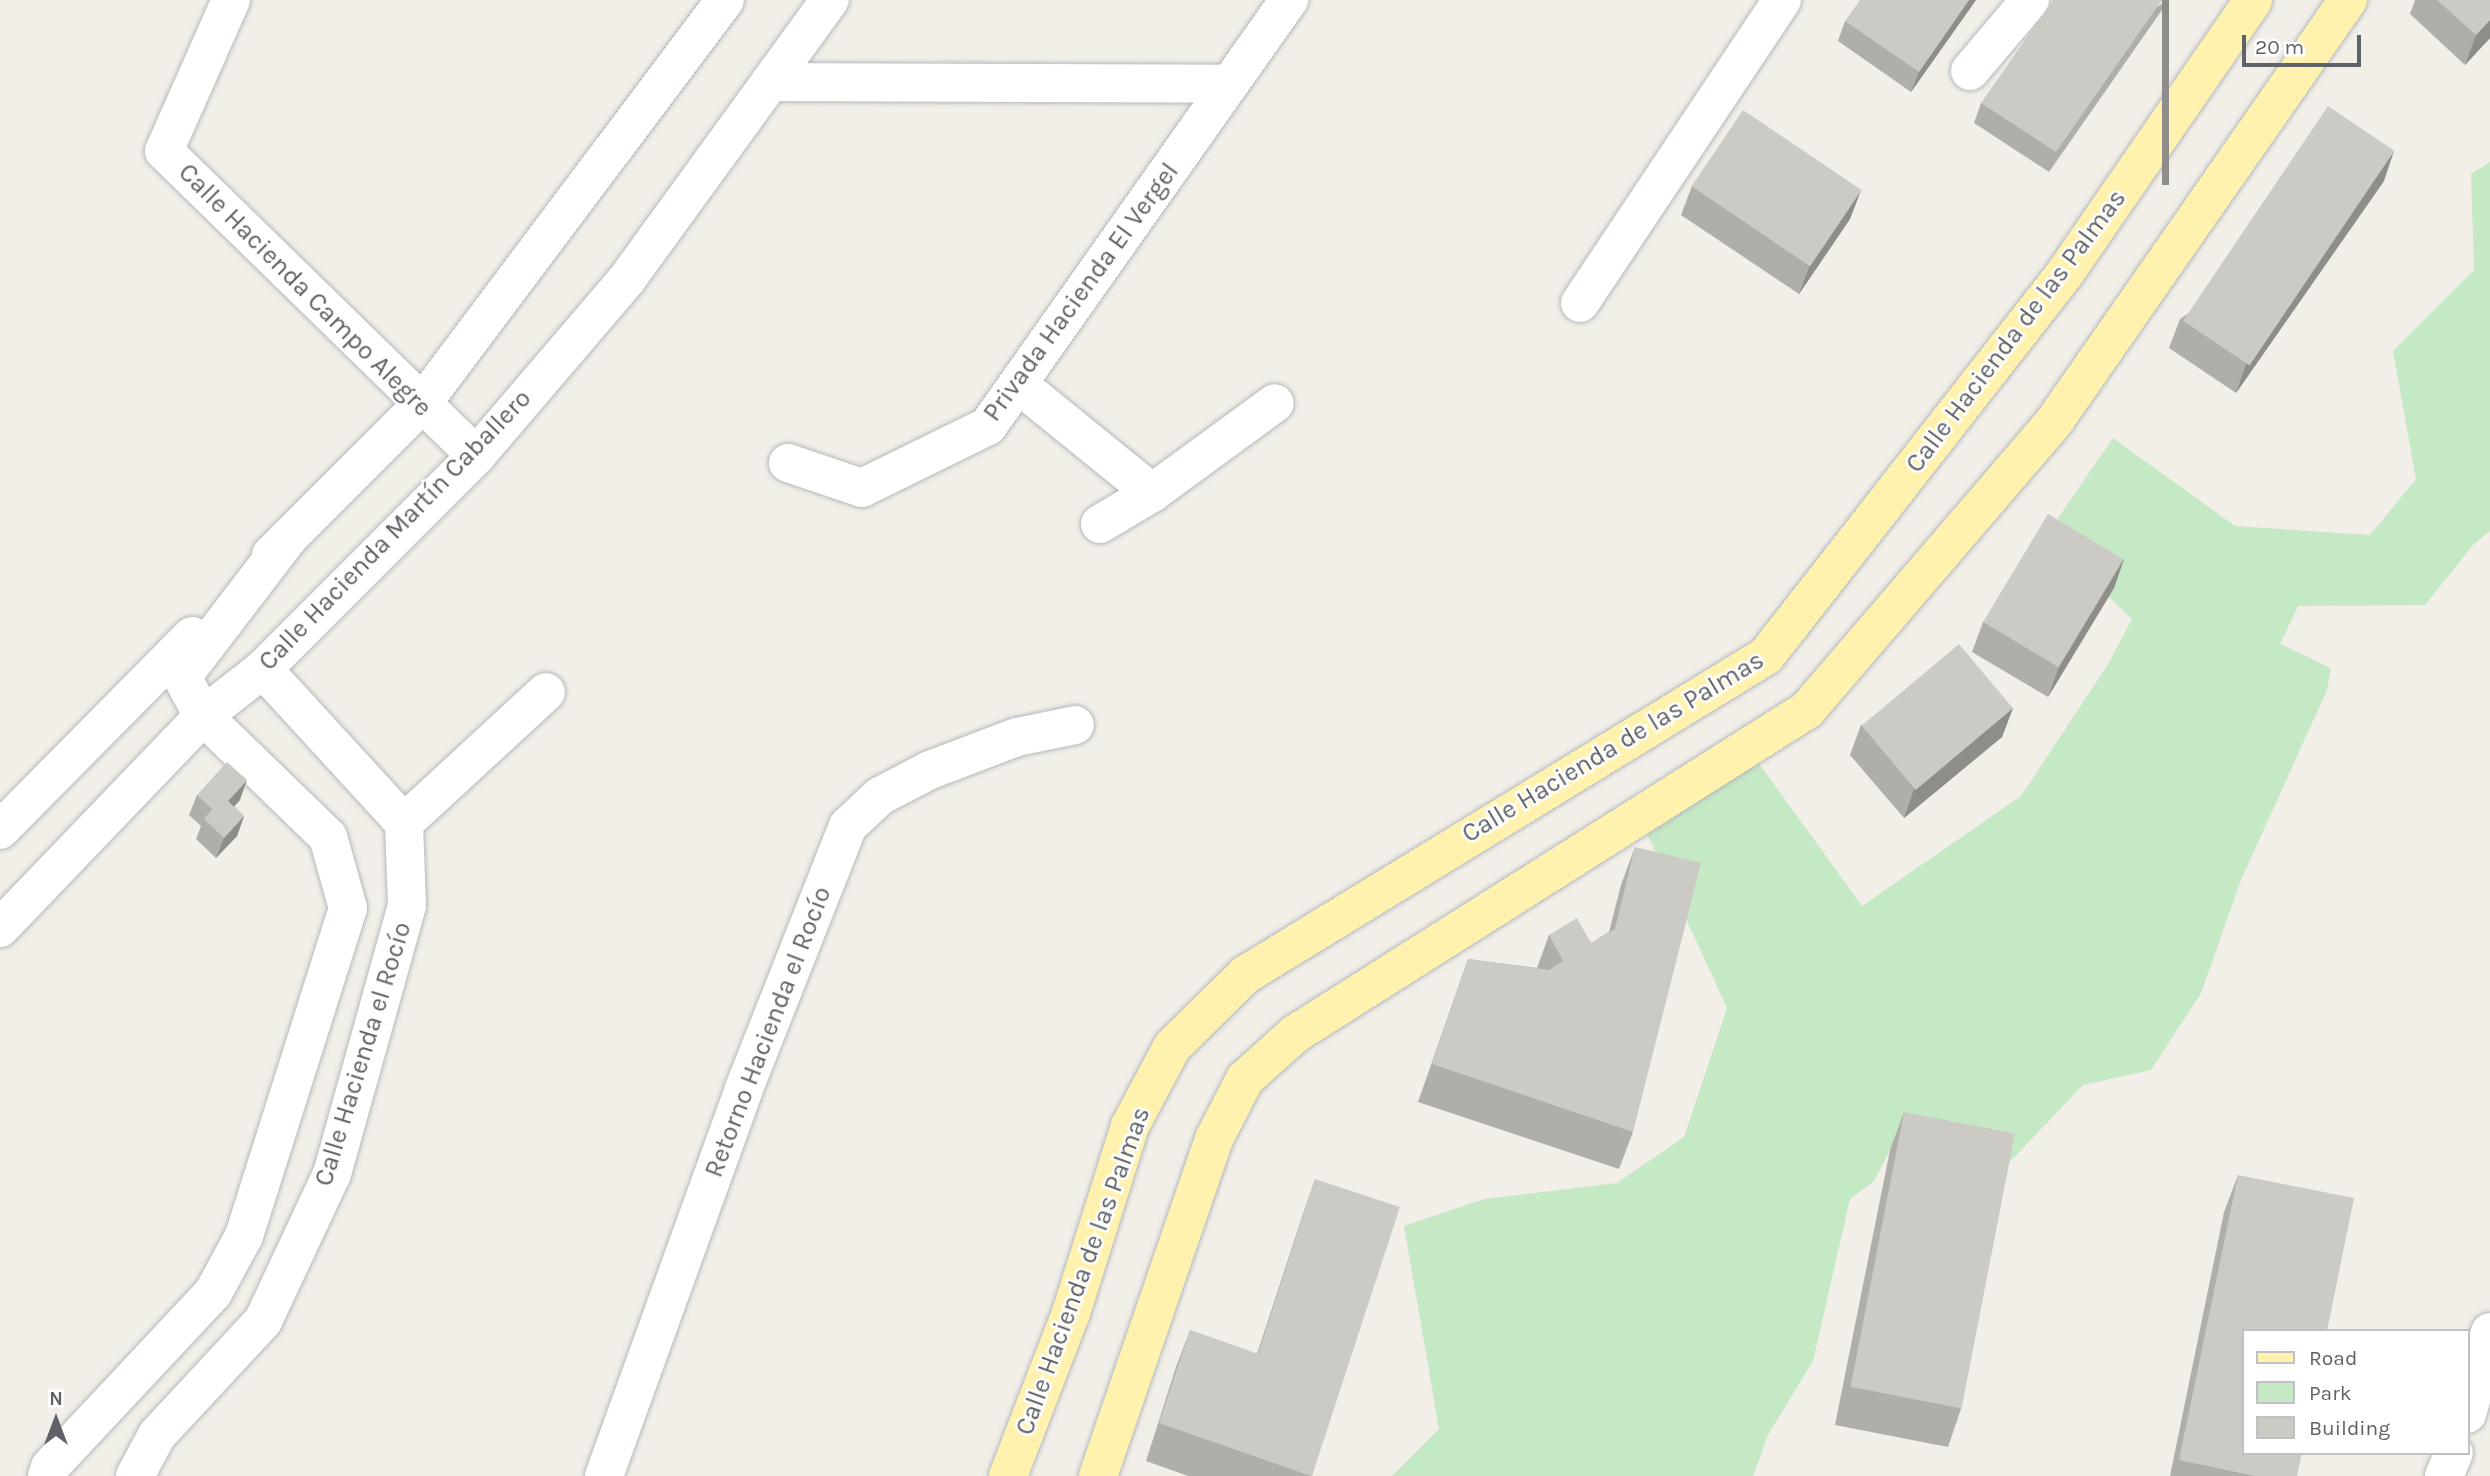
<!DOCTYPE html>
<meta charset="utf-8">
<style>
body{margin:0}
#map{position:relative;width:2490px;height:1476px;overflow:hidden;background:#f1efe8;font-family:Karla,sans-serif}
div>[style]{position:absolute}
.green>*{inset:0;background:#c5e8c5}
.roads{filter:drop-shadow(0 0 2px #b5b8bc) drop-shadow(0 0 2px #b5b8bc)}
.minor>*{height:38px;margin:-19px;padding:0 19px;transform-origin:19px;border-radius:19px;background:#fff}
.major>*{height:38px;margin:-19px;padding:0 19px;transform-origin:19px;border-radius:19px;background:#fff2af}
.wall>*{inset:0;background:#afaea9}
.shaded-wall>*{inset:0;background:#8f8d8a;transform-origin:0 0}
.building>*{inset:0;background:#cccac5;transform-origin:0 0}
span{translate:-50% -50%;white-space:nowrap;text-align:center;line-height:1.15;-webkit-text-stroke:5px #fff;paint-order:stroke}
.street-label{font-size:26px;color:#5f6368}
.legend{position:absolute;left:2242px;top:1329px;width:228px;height:126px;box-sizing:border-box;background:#fff;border:2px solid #bfc1c3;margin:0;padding:9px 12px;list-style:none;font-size:21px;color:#5f6368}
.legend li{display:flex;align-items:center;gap:14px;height:35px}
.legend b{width:35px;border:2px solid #bfc1c3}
.north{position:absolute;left:21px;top:1385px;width:70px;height:70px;-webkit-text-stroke:5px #fff;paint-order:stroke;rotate:0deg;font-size:19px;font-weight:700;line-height:28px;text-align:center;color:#5f6368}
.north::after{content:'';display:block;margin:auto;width:24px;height:32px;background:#5f6368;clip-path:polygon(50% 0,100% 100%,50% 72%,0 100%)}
.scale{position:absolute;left:2242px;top:35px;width:119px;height:32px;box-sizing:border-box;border:4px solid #5f6368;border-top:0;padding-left:9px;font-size:21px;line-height:24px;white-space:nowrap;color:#5f6368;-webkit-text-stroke:5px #fff;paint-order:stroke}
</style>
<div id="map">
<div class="green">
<div style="clip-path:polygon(2490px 162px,2490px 531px,2473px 545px,2425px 605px,2298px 606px,2280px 644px,2331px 668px,2327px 690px,2241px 880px,2201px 993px,2151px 1070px,2083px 1085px,2001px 1171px,1890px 1150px,1874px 1181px,1850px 1199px,1813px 1361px,1768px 1435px,1753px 1476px,1392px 1476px,1439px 1429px,1404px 1226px,1484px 1199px,1617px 1183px,1684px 1137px,1727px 1008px,1643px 825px,1755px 758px,1862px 906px,2021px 796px,2107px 666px,2132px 619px,2045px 537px,2113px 438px,2235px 526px,2370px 535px,2416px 479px,2393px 351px,2474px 270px,2471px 174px)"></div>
</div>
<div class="roads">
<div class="minor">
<div style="left:231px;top:0;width:165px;rotate:113.9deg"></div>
<div style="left:164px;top:151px;width:436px;rotate:44.3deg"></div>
<div style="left:1970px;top:71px;width:93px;rotate:-49.8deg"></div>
<div style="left:770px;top:82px;width:459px;rotate:0.2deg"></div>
<div style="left:1580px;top:303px;width:364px;rotate:-56.3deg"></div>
<div style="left:1018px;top:384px;width:173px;rotate:39.1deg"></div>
<div style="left:1152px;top:493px;width:152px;rotate:-36.2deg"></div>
<div style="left:788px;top:463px;width:78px;rotate:18.7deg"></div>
<div style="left:862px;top:488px;width:140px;rotate:-26.2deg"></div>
<div style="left:988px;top:426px;width:522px;rotate:-54.76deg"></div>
<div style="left:1100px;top:524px;width:61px;rotate:-30.8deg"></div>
<div style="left:271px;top:555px;width:212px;rotate:-45deg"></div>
<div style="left:421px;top:405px;width:506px;rotate:-53.11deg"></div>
<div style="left:404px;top:823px;width:193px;rotate:-42.7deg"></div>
<div style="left:0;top:830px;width:273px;rotate:-45.3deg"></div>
<div style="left:0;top:928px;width:294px;rotate:-46.2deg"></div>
<div style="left:203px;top:716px;width:76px;rotate:-38.1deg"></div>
<div style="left:263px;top:669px;width:301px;rotate:-45deg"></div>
<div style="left:476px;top:456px;width:233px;rotate:-49.5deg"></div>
<div style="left:627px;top:279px;width:345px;rotate:-54deg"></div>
<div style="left:2467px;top:1414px;width:85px;rotate:-74.3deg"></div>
<div style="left:47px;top:1476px;width:9px;rotate:-72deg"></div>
<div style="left:50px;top:1467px;width:238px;rotate:-46.9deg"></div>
<div style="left:213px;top:1293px;width:65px;rotate:-61.5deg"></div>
<div style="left:244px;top:1236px;width:344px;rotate:-72.4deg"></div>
<div style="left:348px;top:908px;width:74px;rotate:-105.7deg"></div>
<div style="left:328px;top:837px;width:174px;rotate:-135.9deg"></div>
<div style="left:203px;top:716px;width:44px;rotate:-118.3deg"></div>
<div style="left:182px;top:677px;width:176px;rotate:-52.6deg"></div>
<div style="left:135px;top:1476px;width:47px;rotate:-61.8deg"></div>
<div style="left:157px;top:1435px;width:156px;rotate:-47.1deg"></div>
<div style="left:263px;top:1321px;width:162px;rotate:-64.9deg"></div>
<div style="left:332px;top:1174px;width:279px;rotate:-74.4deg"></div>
<div style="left:407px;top:905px;width:82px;rotate:-92.1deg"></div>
<div style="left:404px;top:823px;width:209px;rotate:-132.5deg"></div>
<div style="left:604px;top:1476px;width:409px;rotate:-70.1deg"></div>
<div style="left:743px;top:1091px;width:285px;rotate:-68.4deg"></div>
<div style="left:848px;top:826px;width:44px;rotate:-43.2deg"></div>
<div style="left:880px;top:796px;width:56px;rotate:-27.5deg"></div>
<div style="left:930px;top:770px;width:93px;rotate:-20.8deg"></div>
<div style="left:1017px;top:737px;width:59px;rotate:-11.7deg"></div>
<div style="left:2444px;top:1476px;width:25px;rotate:-67deg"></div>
</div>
<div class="major">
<div style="left:1008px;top:1476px;width:175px;rotate:-68.9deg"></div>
<div style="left:1071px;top:1313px;width:196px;rotate:-72.5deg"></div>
<div style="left:1130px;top:1126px;width:89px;rotate:-62deg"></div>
<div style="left:1172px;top:1047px;width:103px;rotate:-44.6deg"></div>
<div style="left:1245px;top:975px;width:611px;rotate:-31.48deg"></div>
<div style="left:1766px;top:656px;width:486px;rotate:-52deg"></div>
<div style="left:2065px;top:273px;width:331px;rotate:-55.4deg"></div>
<div style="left:1098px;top:1476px;width:356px;rotate:-71deg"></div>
<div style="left:1214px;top:1139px;width:68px;rotate:-62.7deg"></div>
<div style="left:1245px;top:1079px;width:67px;rotate:-42deg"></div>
<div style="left:1295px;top:1034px;width:606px;rotate:-32.33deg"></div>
<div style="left:1807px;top:710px;width:383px;rotate:-49.4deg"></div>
<div style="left:2056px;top:419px;width:511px;rotate:-55.13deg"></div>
</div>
</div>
<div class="wall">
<div style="clip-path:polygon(1976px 0,1911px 92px,1838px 41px,1845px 21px)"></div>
<div style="clip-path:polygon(2169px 0,2049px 172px,1974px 123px,1981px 103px)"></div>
<div style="clip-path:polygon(2415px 0,2490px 0,2490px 38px,2465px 65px,2410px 14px)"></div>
<div style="clip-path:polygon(2384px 181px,2236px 393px,2169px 348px,2180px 319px)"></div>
<div style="clip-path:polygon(1692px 186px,1861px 190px,1850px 219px,1799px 294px,1681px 215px)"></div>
<div style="clip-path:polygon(2124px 559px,2114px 588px,2048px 697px,1972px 652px,1983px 622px)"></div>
<div style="clip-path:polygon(2013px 708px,2002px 737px,1904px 818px,1850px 755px,1861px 725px)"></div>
<div style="clip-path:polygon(197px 795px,240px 800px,234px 806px,244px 816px,237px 836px,216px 858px,196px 839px,201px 826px,189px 815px)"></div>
<div style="clip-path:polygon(1635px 847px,1633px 1132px,1619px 1169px,1418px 1102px,1468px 959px,1537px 968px,1549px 935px,1591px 943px,1609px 932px,1621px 885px)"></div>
<div style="clip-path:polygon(1904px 1112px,1961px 1409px,1948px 1447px,1835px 1425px,1890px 1150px)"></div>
<div style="clip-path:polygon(2238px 1175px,2297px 1476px,2170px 1476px,2224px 1212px)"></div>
<div style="clip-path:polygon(1315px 1179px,1312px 1476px,1188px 1476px,1146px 1461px,1176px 1367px,1190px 1330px,1257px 1354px,1302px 1217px)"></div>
</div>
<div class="shaded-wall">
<div style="clip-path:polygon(1969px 0,1976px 0,1911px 92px,1919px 72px)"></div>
<div style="left:2162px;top:0;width:7px;height:185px"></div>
<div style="clip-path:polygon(2490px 20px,2490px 38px,2465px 65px,2476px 35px)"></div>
<div style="clip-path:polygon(2394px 151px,2384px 181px,2236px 393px,2246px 364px)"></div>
<div style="clip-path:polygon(1861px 190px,1850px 219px,1799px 294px,1810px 265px)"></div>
<div style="clip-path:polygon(2124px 559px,2114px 588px,2048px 697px,2059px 667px)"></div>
<div style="clip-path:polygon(2013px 708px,2002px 737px,1904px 818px,1914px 789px)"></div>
<div style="clip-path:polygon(247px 780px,240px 800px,221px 821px,228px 801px)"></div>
<div style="clip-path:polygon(244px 816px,237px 836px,216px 858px,224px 838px)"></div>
</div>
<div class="building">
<div style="clip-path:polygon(1860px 0,1969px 0,1919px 72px,1845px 21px)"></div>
<div style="clip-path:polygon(2053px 0,2162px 0,2056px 152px,1981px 103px)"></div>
<div style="clip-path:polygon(2437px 0,2490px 0,2490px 20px,2476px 35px)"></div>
<div style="left:2328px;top:106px;width:80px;height:259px;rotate:34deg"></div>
<div style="left:1743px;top:110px;width:143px;height:92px;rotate:34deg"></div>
<div style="left:2048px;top:514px;width:88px;height:126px;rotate:31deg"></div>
<div style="left:1959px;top:644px;width:84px;height:127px;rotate:50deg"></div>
<div style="clip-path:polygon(227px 762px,247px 780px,228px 801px,244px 816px,224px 838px,204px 819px,212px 809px,197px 795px)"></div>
<div style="clip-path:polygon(1635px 847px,1701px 863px,1633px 1132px,1432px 1064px,1468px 959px,1549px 970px,1563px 961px,1549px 935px,1577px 918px,1591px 943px,1615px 929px)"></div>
<div style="left:1904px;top:1112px;width:113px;height:280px;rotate:11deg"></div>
<div style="clip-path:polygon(2238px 1175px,2354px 1198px,2327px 1331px,2243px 1331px,2243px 1453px,2302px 1453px,2297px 1476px,2255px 1476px,2179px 1460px)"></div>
<div style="clip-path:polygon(1315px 1179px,1400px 1207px,1312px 1476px,1311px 1476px,1159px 1423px,1190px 1330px,1258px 1354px)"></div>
</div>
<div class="street-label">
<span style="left:305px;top:290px;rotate:45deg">Calle Hacienda Campo Alegre</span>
<span style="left:1081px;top:292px;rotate:-54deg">Privada Hacienda El Vergel</span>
<span style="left:2016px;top:331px;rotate:-53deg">Calle Hacienda de las Palmas</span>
<span style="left:395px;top:530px;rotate:-46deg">Calle Hacienda Martín Caballero</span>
<span style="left:1613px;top:747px;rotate:-31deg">Calle Hacienda de las Palmas</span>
<span style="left:768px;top:1032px;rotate:-69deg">Retorno Hacienda el Rocío</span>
<span style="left:363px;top:1054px;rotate:-73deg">Calle Hacienda el Rocío</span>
<span style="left:1083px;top:1271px;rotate:-70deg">Calle Hacienda de las Palmas</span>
</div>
<ul class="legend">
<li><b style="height:9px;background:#fff2af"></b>Road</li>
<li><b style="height:19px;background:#c5e8c5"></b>Park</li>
<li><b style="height:19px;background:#cccac5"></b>Building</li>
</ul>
<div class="north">N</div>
<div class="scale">20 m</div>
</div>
